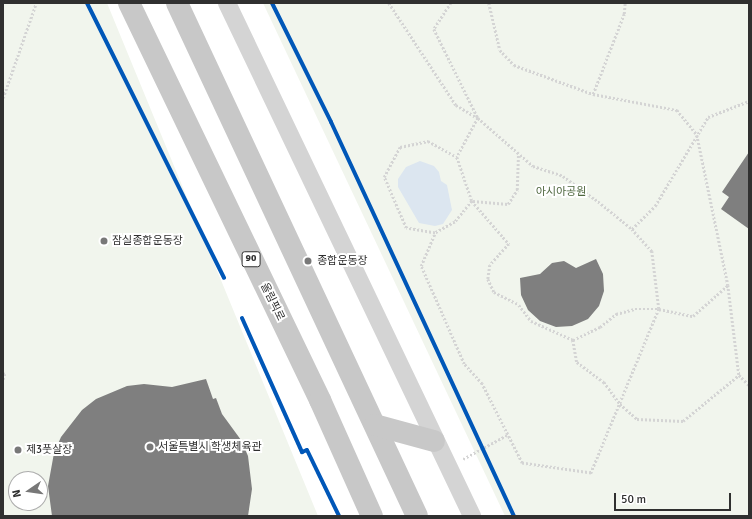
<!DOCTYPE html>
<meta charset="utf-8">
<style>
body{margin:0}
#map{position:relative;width:752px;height:519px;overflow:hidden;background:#fff;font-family:Signika,"Noto Sans KR",sans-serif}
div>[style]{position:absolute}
.green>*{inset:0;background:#f1f5ed}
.water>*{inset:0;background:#dce6f0}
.building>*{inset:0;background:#7f7f7f}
.path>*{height:2.5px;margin-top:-1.25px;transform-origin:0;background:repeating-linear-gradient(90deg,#d4d4d4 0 2px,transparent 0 4px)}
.tertiary>*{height:18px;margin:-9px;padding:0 9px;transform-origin:9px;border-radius:9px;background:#d4d4d4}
.primary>*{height:22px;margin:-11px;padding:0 11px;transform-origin:11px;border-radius:11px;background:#c8c8c8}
.cycleway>*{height:4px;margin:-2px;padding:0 2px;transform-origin:2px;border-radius:2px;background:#0057b8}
.dots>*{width:11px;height:11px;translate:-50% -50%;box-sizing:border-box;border:2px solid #fff;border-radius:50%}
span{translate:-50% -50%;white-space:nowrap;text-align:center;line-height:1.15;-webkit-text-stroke:4px #fff;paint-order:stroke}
.shield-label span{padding:1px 3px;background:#fff;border:1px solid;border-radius:3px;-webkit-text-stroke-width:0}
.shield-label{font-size:10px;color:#303030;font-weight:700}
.park-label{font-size:11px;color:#506840}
.poi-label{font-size:11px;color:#303030}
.left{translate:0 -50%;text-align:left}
.street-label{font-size:11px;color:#303030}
.frame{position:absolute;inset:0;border:4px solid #303030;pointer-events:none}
.north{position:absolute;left:8px;top:471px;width:40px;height:40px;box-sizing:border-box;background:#fff;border:1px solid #acacac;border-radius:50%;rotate:257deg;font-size:11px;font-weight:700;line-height:16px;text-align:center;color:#303030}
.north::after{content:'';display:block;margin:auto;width:14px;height:18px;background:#787878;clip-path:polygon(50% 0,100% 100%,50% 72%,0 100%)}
.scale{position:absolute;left:614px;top:493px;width:117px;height:18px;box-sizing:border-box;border:2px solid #303030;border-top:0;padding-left:5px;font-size:12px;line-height:14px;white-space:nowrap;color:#303030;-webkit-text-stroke:3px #fff;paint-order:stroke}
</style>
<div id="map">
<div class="green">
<div style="clip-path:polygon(evenodd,3px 3px,107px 3px,318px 516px,3px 516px,3px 3px,16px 479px,40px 479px,40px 503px,16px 503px,16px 479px)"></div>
<div style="clip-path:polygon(263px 3px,749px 3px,749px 516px,505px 516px)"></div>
</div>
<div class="water">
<div style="clip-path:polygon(420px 161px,434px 166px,439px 172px,441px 181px,447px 185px,452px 210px,443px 224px,435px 226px,419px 223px,398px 187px,398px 179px,406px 167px)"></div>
</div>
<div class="building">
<div style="clip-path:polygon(749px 152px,749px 229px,721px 209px,729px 197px,722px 192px)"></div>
<div style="clip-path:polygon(596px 259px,603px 274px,604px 291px,599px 306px,588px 319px,572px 326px,556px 327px,540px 321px,528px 310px,521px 295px,520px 278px,540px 274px,552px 263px,564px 261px,576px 268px)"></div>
<div style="clip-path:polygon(206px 379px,213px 399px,216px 398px,222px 414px,241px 440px,248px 456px,252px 489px,248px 516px,52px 516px,48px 486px,54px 453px,61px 437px,82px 410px,96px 399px,127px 386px,144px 384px,172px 387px)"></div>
</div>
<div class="path">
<div style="left:389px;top:3px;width:122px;rotate:56.7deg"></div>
<div style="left:456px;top:105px;width:26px;rotate:31deg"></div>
<div style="left:478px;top:118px;width:73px;rotate:41.1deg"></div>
<div style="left:533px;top:166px;width:32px;rotate:18deg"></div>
<div style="left:563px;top:176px;width:39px;rotate:36deg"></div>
<div style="left:595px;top:199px;width:48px;rotate:39deg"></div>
<div style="left:632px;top:229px;width:30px;rotate:48deg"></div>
<div style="left:652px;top:251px;width:58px;rotate:83.1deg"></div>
<div style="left:659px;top:309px;width:178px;rotate:112.5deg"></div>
<div style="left:591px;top:473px;width:70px;rotate:-171.8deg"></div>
<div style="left:522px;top:463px;width:89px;rotate:-116.9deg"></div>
<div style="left:482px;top:384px;width:27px;rotate:-132deg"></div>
<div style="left:464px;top:364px;width:107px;rotate:-113.7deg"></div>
<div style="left:421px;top:266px;width:36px;rotate:-67deg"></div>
<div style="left:451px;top:3px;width:31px;rotate:123deg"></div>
<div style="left:434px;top:29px;width:99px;rotate:63.7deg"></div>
<div style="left:478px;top:118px;width:44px;rotate:118.3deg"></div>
<div style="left:489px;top:3px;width:48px;rotate:76.8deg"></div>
<div style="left:500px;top:50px;width:21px;rotate:47deg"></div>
<div style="left:514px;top:65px;width:84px;rotate:20.2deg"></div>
<div style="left:593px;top:94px;width:86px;rotate:10.8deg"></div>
<div style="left:677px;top:110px;width:32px;rotate:51deg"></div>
<div style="left:697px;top:135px;width:153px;rotate:78.3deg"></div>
<div style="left:593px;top:94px;width:86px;rotate:-68.8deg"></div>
<div style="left:624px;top:14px;width:11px;rotate:-85deg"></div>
<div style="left:3px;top:98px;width:101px;rotate:-70.8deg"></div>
<div style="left:472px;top:201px;width:27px;rotate:129deg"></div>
<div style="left:455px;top:222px;width:23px;rotate:151deg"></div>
<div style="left:435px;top:233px;width:29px;rotate:-170deg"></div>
<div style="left:406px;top:228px;width:56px;rotate:-113.3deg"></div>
<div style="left:384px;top:177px;width:34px;rotate:-62deg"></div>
<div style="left:400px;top:147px;width:29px;rotate:-12deg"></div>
<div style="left:428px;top:141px;width:33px;rotate:29deg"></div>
<div style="left:457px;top:157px;width:46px;rotate:71.2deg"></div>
<div style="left:472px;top:201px;width:57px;rotate:49.3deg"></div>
<div style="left:509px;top:244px;width:28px;rotate:132deg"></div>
<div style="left:490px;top:265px;width:14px;rotate:98deg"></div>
<div style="left:488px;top:279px;width:14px;rotate:65deg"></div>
<div style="left:494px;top:292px;width:28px;rotate:27deg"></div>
<div style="left:519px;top:305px;width:20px;rotate:53deg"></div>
<div style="left:531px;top:321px;width:46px;rotate:24.3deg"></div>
<div style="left:573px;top:340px;width:30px;rotate:-26deg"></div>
<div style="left:600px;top:327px;width:21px;rotate:-39deg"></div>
<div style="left:616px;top:314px;width:20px;rotate:-15deg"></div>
<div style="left:635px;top:309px;width:24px"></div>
<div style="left:659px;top:309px;width:35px;rotate:12deg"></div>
<div style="left:693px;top:316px;width:47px;rotate:-41.5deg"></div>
<div style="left:728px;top:285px;width:91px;rotate:83deg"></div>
<div style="left:739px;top:375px;width:14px;rotate:45deg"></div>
<div style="left:473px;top:201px;width:35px;rotate:5deg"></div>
<div style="left:508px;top:204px;width:17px;rotate:-57deg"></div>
<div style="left:517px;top:190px;width:35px;rotate:-88deg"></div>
<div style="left:632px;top:229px;width:33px;rotate:-45deg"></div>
<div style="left:655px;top:206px;width:104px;rotate:-59.2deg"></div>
<div style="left:708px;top:117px;width:44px;rotate:-21.3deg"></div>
<div style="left:242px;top:318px;width:147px;rotate:65.9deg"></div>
<div style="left:302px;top:452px;width:5px;rotate:-22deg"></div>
<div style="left:307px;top:450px;width:73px;rotate:64.1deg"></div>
<div style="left:573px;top:340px;width:22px;rotate:80deg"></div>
<div style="left:577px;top:362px;width:34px;rotate:37deg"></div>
<div style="left:604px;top:382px;width:27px;rotate:54deg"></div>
<div style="left:620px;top:404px;width:23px;rotate:41deg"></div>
<div style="left:637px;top:419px;width:46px;rotate:2.5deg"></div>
<div style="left:683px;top:421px;width:72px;rotate:-39.4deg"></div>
<div style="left:3px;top:373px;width:2px;rotate:27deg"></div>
<div style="left:5px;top:374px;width:7px;rotate:106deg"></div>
<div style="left:463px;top:459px;width:50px;rotate:-28.6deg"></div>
</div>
<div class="tertiary">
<div style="left:227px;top:3px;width:569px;rotate:64.47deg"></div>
</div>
<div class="primary">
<div style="left:129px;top:3px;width:441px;rotate:64.3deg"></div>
<div style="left:320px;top:400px;width:127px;rotate:65.9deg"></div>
<div style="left:177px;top:3px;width:566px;rotate:64.93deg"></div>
<div style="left:375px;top:425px;width:61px;rotate:15.2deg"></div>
</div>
<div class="cycleway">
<div style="left:87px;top:3px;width:307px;rotate:63.5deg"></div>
<div style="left:272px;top:3px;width:133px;rotate:63.6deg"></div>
<div style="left:331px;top:122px;width:434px;rotate:65.1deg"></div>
<div style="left:242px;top:318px;width:147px;rotate:65.9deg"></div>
<div style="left:302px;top:452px;width:5px;rotate:-22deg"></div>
<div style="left:307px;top:450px;width:73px;rotate:64.1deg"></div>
</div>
<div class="dots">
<div style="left:104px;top:241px;background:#787878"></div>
<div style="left:308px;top:261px;background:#787878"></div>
<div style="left:150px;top:447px;background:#787878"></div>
<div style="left:18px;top:450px;background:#787878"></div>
</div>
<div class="shield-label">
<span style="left:251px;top:259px">90</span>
</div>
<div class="park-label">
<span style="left:561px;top:192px">아시아공원</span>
</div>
<div class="poi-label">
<span class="left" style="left:112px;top:241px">잠실종합운동장</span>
<span class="left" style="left:317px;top:261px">종합운동장</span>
<span class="left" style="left:158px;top:447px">서울특별시 학생체육관</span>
<span class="left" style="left:26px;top:450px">제3풋살장</span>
</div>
<div class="street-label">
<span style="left:272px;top:302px;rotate:64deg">올림픽로</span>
</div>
<div class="frame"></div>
<div class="north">N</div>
<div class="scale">50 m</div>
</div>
